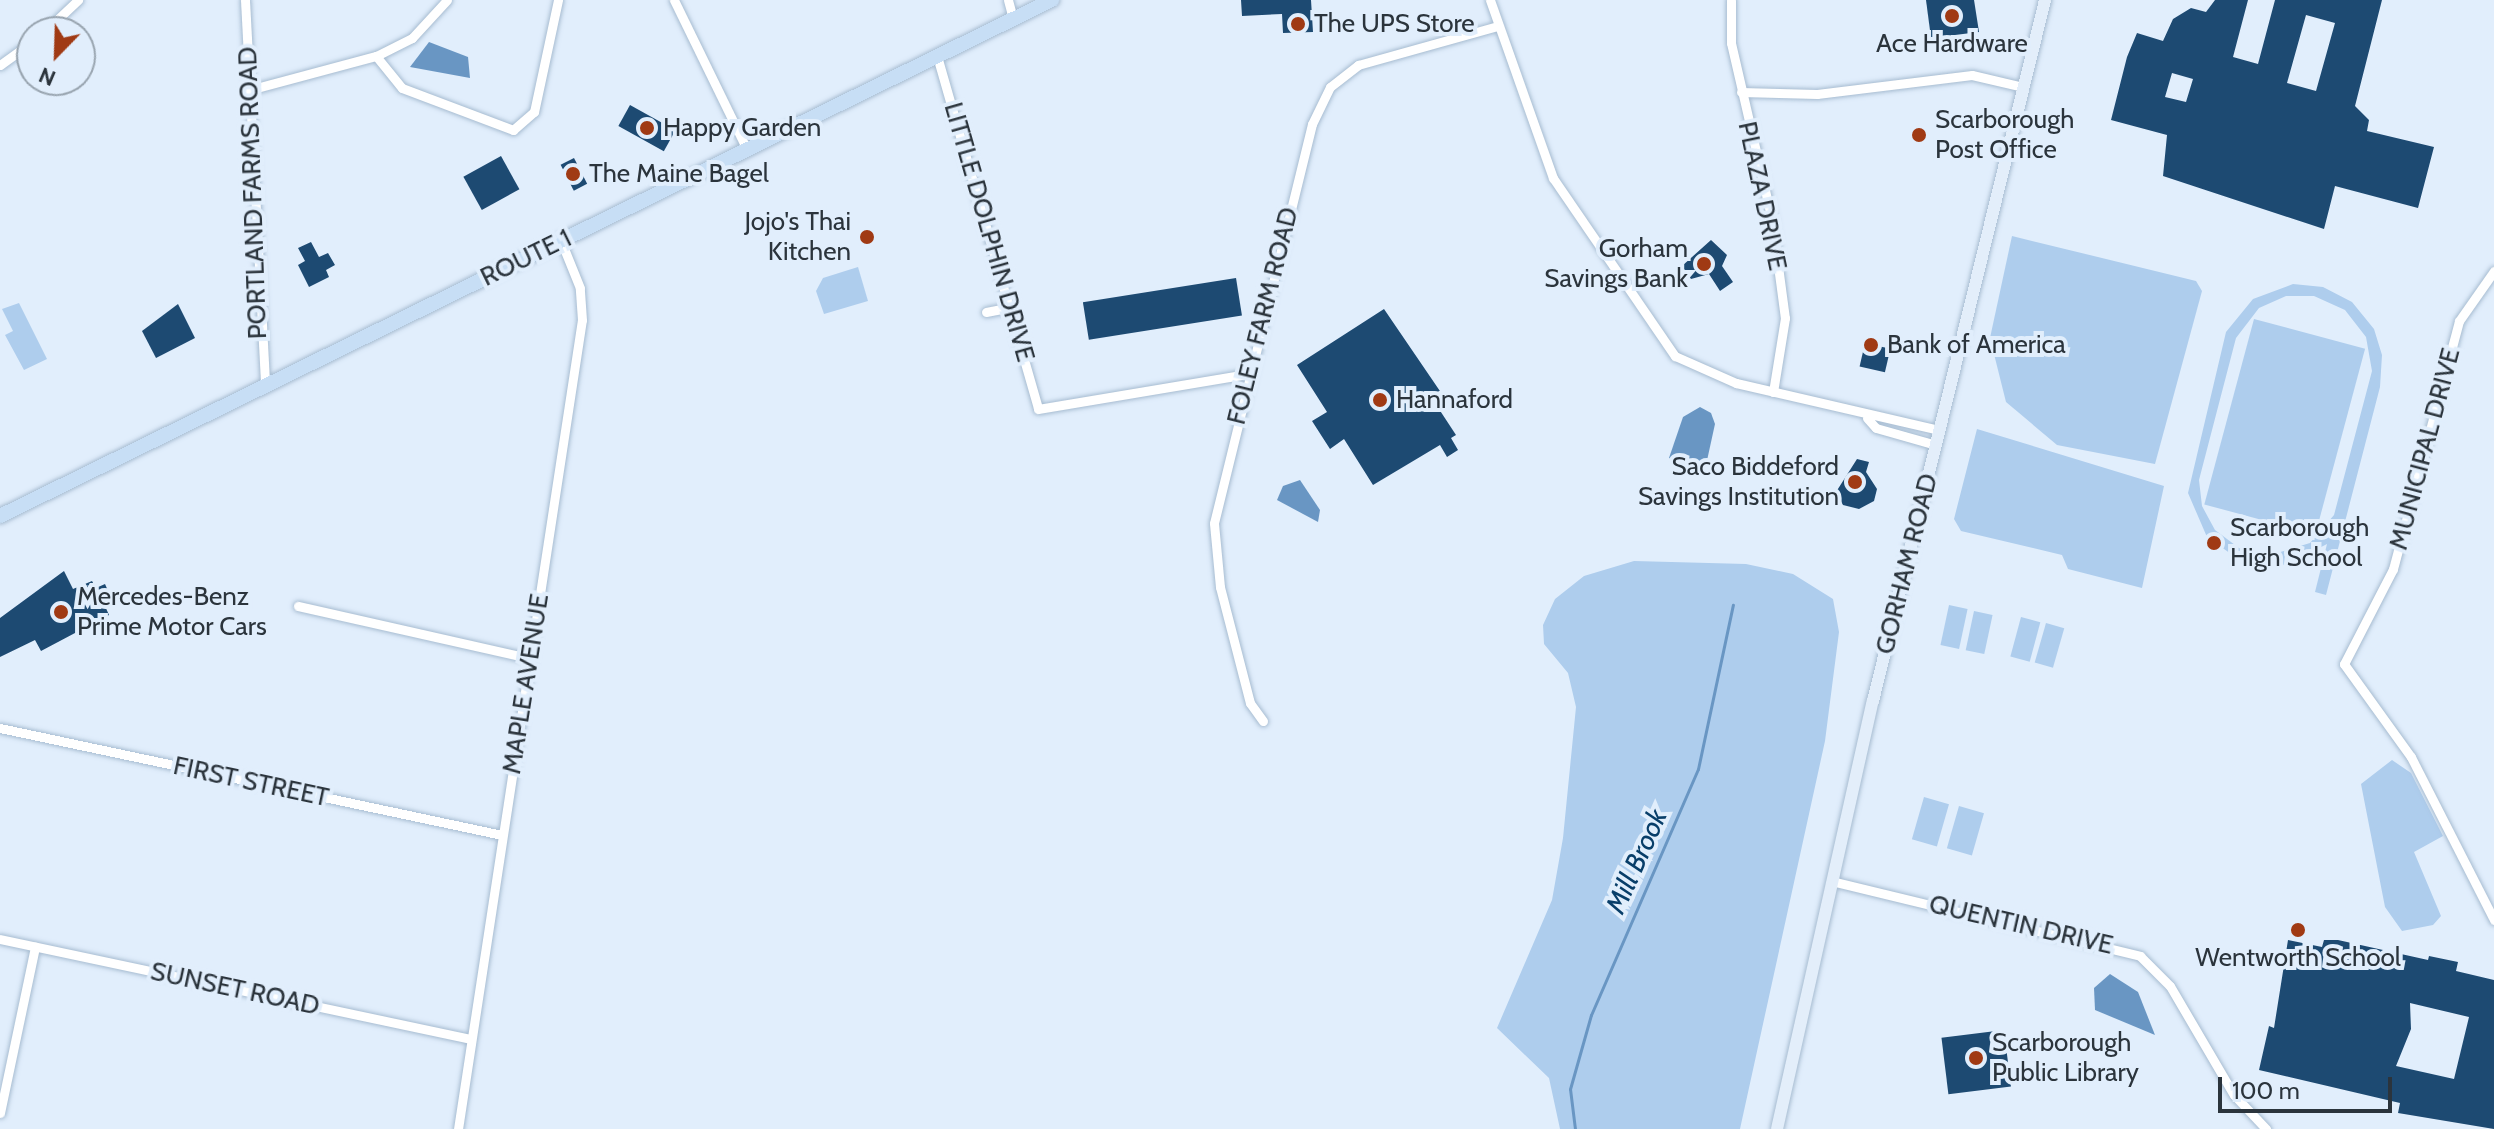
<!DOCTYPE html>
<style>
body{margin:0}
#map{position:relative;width:2494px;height:1129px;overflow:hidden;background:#e1eefc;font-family:Cabin,sans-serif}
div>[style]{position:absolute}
.green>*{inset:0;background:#aecded;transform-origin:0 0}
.water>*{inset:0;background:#6996c3}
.stream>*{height:3px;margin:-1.5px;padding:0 1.5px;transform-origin:1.5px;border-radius:1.5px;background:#6996c3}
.building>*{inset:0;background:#1d4a72;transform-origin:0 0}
.roads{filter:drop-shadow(0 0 2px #a7bcd1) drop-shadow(0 0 2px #a7bcd1)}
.street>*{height:9px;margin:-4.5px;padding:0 4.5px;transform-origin:4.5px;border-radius:4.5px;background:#fff}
.secondary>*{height:12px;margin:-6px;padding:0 6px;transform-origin:6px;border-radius:6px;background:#e3eefa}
.primary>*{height:14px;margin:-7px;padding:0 7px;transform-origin:7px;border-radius:7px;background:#c7def5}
.dots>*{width:22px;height:22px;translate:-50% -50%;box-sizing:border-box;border:4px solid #e1eefc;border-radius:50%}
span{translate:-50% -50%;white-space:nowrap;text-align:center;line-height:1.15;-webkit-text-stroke:8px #e1eefc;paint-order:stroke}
.poi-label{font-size:26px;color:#2b343c}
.left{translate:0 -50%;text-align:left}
.right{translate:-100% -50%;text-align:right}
.street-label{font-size:26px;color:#2b343c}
.water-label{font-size:28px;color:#083e69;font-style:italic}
.north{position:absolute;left:16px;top:16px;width:80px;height:80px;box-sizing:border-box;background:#e1eefc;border:2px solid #98a4af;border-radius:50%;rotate:203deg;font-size:22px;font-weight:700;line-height:32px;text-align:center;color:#2b343c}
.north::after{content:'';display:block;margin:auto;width:28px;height:36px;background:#a03a14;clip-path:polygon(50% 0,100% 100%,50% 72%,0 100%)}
.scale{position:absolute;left:2218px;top:1077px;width:174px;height:36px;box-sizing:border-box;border:4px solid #2b343c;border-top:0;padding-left:10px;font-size:24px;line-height:28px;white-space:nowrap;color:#2b343c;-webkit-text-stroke:6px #e1eefc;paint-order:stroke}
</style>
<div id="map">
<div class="green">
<div style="clip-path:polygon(2012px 236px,2196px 281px,2202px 291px,2155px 464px,2057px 445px,2006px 402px,1990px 338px)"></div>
<div style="clip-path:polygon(858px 267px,868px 301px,824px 314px,816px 291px,823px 278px)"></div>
<div style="clip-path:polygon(evenodd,2293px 284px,2323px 287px,2352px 302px,2374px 329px,2382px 355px,2380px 387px,2326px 595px,2315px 592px,2327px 544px,2286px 565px,2241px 561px,2207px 537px,2188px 493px,2226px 332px,2253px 299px,2293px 284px,2286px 296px,2314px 296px,2345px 310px,2366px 337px,2372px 371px,2334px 515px,2310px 543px,2267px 556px,2239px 548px,2215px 530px,2202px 506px,2199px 480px,2236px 338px,2259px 308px,2286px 296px)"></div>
<div style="clip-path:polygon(19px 303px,47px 359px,24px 370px,5px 335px,13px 331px,2px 309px)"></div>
<div style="left:2254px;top:319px;width:115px;height:192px;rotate:15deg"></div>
<div style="clip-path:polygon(1977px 429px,2164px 486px,2142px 588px,2068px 569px,2062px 555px,1961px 531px,1954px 519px)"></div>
<div style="clip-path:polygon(1634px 561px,1746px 564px,1793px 574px,1833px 599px,1839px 632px,1825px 741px,1740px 1129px,1560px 1129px,1549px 1078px,1497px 1028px,1552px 900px,1563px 838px,1576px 707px,1568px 673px,1544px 644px,1543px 625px,1555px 599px,1584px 576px)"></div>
<div style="left:1949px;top:605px;width:19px;height:41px;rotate:12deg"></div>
<div style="left:1974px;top:611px;width:19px;height:40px;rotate:12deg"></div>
<div style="left:2021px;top:617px;width:20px;height:41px;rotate:15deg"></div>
<div style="left:2046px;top:623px;width:19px;height:41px;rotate:16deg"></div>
<div style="clip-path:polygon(2392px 760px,2411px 773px,2443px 836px,2414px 852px,2441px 916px,2433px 925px,2402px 931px,2385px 907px,2361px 784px)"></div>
<div style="left:1924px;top:797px;width:26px;height:44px;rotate:16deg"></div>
<div style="left:1959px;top:806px;width:26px;height:44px;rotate:16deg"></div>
</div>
<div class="water">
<div style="clip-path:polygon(429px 42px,468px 57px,470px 78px,410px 67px)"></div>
<div style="clip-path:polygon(1700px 407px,1711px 413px,1715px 424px,1706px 465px,1697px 471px,1669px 458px,1683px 417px)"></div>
<div style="clip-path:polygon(1300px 480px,1320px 510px,1318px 522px,1277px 500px,1283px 486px)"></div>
<div style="clip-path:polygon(2110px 974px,2138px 992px,2155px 1035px,2095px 1010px,2094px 988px)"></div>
</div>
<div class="stream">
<div style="left:1575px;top:1129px;width:40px;rotate:-97.1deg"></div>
<div style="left:1570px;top:1089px;width:77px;rotate:-74.2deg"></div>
<div style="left:1591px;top:1015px;width:268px;rotate:-66.5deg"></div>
<div style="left:1698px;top:769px;width:168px;rotate:-78deg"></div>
</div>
<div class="building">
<div style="clip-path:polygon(1241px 0,1311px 0,1313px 32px,1283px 33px,1282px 14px,1242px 16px)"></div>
<div style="clip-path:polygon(1926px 0,1974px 0,1979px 32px,1931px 38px)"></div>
<div style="clip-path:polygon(evenodd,2215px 0,2248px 0,2233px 57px,2258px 64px,2275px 0,2382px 0,2355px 106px,2369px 120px,2367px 131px,2434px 147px,2418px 208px,2335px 186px,2324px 229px,2163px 176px,2167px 135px,2111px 120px,2127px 57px,2137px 33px,2163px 41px,2173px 19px,2191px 8px,2206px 12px,2215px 0,2306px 15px,2335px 23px,2316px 91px,2287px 83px,2306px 15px,2215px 0,2172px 73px,2193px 79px,2186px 102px,2165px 97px,2172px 73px)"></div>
<div style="left:630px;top:105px;width:52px;height:24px;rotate:29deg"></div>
<div style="left:501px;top:156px;width:38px;height:43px;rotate:61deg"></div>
<div style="left:574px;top:158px;width:29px;height:15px;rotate:63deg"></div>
<div style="clip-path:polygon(1711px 240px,1727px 255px,1722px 266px,1733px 282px,1720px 291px,1709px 274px,1691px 279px,1682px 266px)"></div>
<div style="clip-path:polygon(311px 242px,319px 257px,328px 253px,335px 265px,326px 270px,329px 277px,309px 287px,298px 265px,305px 261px,298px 248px)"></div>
<div style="left:1236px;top:278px;width:38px;height:155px;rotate:81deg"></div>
<div style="clip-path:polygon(178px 304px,195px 338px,156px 358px,142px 331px)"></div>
<div style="clip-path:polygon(1384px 309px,1444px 397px,1435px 403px,1456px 435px,1451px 438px,1458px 450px,1447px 457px,1440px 445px,1373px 485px,1344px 439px,1330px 449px,1312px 421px,1327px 412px,1297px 365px)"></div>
<div style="left:1865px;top:343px;width:26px;height:24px;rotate:13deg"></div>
<div style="clip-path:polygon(1857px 459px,1869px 462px,1866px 472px,1877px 489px,1874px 501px,1859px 509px,1843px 505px,1836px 492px)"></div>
<div style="clip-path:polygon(64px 571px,73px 589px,92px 581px,96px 588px,105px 584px,113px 602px,105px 606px,109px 615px,41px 651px,35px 640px,0 657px,0 618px)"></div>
<div style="clip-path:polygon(evenodd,2288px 940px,2322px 947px,2324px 940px,2338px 940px,2428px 960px,2429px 956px,2458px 962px,2456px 971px,2494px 980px,2494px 1129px,2398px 1113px,2400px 1103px,2259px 1070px,2269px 1026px,2274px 1028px,2288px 940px,2410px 1003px,2469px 1017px,2454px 1079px,2396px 1066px,2411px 1029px,2410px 1003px)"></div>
<div style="left:2004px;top:1030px;width:57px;height:63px;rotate:83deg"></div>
</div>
<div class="roads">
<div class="street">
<div style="left:245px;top:0;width:387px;rotate:87deg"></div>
<div style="left:447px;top:0;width:52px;rotate:132.6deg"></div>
<div style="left:412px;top:38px;width:40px;rotate:153.4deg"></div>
<div style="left:376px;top:56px;width:41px;rotate:50.9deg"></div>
<div style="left:402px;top:88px;width:119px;rotate:20.7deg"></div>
<div style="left:513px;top:130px;width:28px;rotate:-41deg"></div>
<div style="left:534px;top:112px;width:115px;rotate:-77.9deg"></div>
<div style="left:674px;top:0;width:167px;rotate:64deg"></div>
<div style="left:1008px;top:0;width:20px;rotate:75deg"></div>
<div style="left:1490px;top:0;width:189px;rotate:70.5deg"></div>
<div style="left:1553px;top:178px;width:216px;rotate:55.6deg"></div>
<div style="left:1675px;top:356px;width:67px;rotate:23.9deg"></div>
<div style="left:1736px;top:383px;width:209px;rotate:13deg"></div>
<div style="left:1731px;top:0;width:43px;rotate:90deg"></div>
<div style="left:1731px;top:43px;width:183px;rotate:77deg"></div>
<div style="left:1772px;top:221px;width:98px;rotate:82.4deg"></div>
<div style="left:1785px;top:318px;width:75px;rotate:99.2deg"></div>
<div style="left:44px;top:32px;width:47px;rotate:-43.3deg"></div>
<div style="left:937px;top:56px;width:367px;rotate:74deg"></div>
<div style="left:1038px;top:409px;width:212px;rotate:-9.5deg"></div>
<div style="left:0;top:65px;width:39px;rotate:-36deg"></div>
<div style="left:249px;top:90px;width:131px;rotate:-15deg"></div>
<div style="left:1741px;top:92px;width:76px;rotate:1.5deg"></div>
<div style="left:1817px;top:94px;width:156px;rotate:-7deg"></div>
<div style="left:1972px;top:75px;width:52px;rotate:13.2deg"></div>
<div style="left:2494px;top:271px;width:61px;rotate:125deg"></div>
<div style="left:2459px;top:321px;width:257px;rotate:104.9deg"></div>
<div style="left:2393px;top:569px;width:107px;rotate:117.3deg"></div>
<div style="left:2344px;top:664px;width:115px;rotate:54.2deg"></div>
<div style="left:2411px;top:757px;width:183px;rotate:63deg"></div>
<div style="left:986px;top:312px;width:25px;rotate:-11deg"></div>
<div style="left:1867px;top:418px;width:13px;rotate:48deg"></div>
<div style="left:1876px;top:428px;width:62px;rotate:15.8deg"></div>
<div style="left:298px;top:606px;width:237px;rotate:12.7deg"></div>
<div style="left:1263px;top:721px;width:22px;rotate:-126deg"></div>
<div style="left:1250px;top:703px;width:120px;rotate:-104.5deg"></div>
<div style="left:1220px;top:587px;width:64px;rotate:-95.4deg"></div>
<div style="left:1214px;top:523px;width:411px;rotate:-76.2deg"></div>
<div style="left:1312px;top:124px;width:41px;rotate:-64.1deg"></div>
<div style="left:1330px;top:87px;width:36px;rotate:-38deg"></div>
<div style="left:1358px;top:65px;width:145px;rotate:-15.6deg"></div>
<div style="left:0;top:728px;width:513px;rotate:12.03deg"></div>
<div style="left:1831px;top:881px;width:318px;rotate:13.6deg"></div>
<div style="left:2140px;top:956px;width:42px;rotate:45deg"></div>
<div style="left:2170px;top:986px;width:126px;rotate:59.6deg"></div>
<div style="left:2234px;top:1095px;width:47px;rotate:46.7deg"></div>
<div style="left:0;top:939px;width:481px;rotate:12deg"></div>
<div style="left:0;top:1113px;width:170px;rotate:-78.1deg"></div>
<div style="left:458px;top:1129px;width:818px;rotate:-81.29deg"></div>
<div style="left:582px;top:320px;width:32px;rotate:-94deg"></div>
<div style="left:580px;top:288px;width:51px;rotate:-112deg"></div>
</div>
<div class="secondary">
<div style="left:1777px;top:1129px;width:439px;rotate:-77.4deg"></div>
<div style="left:1873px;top:701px;width:722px;rotate:-76.21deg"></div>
</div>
<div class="primary">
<div style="left:0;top:516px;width:1172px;rotate:-26.13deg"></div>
</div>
</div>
<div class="dots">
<div style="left:1952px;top:16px;background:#a03a14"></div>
<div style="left:1298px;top:24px;background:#a03a14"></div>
<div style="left:647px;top:128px;background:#a03a14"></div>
<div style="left:1919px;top:135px;background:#a03a14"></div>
<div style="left:573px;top:174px;background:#a03a14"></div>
<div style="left:867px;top:237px;background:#a03a14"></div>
<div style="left:1704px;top:264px;background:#a03a14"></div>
<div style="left:1871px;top:345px;background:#a03a14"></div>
<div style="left:1380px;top:400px;background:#a03a14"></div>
<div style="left:1855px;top:482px;background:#a03a14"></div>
<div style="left:2214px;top:543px;background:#a03a14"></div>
<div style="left:61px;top:612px;background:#a03a14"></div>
<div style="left:2298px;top:930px;background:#a03a14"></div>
<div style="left:1976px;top:1058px;background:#a03a14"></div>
</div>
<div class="poi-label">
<span class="left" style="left:1314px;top:24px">The UPS Store</span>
<span style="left:1952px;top:44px">Ace Hardware</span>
<span class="left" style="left:1935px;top:135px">Scarborough<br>Post Office</span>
<span class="left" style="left:663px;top:128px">Happy Garden</span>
<span class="left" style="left:589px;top:174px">The Maine Bagel</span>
<span class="right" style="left:851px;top:237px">Jojo's Thai<br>Kitchen</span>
<span class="right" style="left:1688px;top:264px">Gorham<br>Savings Bank</span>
<span class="left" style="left:1887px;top:345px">Bank of America</span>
<span class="left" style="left:1396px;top:400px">Hannaford</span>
<span class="right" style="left:1839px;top:482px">Saco Biddeford<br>Savings Institution</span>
<span class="left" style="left:2230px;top:543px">Scarborough<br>High School</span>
<span class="left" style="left:77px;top:612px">Mercedes-Benz<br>Prime Motor Cars</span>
<span style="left:2298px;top:958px">Wentworth School</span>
<span class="left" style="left:1992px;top:1058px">Scarborough<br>Public Library</span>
</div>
<div class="street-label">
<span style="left:253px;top:193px;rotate:-92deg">PORTLAND FARMS ROAD</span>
<span style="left:1762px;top:196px;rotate:78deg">PLAZA DRIVE</span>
<span style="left:989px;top:232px;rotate:74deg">LITTLE DOLPHIN DRIVE</span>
<span style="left:526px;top:258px;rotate:-26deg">ROUTE 1</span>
<span style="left:1263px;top:316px;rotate:-76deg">FOLEY FARM ROAD</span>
<span style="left:2425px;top:449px;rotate:-75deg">MUNICIPAL DRIVE</span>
<span style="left:1907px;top:564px;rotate:-76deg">GORHAM ROAD</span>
<span style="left:526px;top:684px;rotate:-81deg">MAPLE AVENUE</span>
<span style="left:251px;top:782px;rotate:12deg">FIRST STREET</span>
<span style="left:2021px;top:925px;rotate:13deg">QUENTIN DRIVE</span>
<span style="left:235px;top:989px;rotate:12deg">SUNSET ROAD</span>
</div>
<div class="water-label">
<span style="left:1636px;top:861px;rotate:-66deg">Mill Brook</span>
</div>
<div class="north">N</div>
<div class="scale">100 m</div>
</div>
